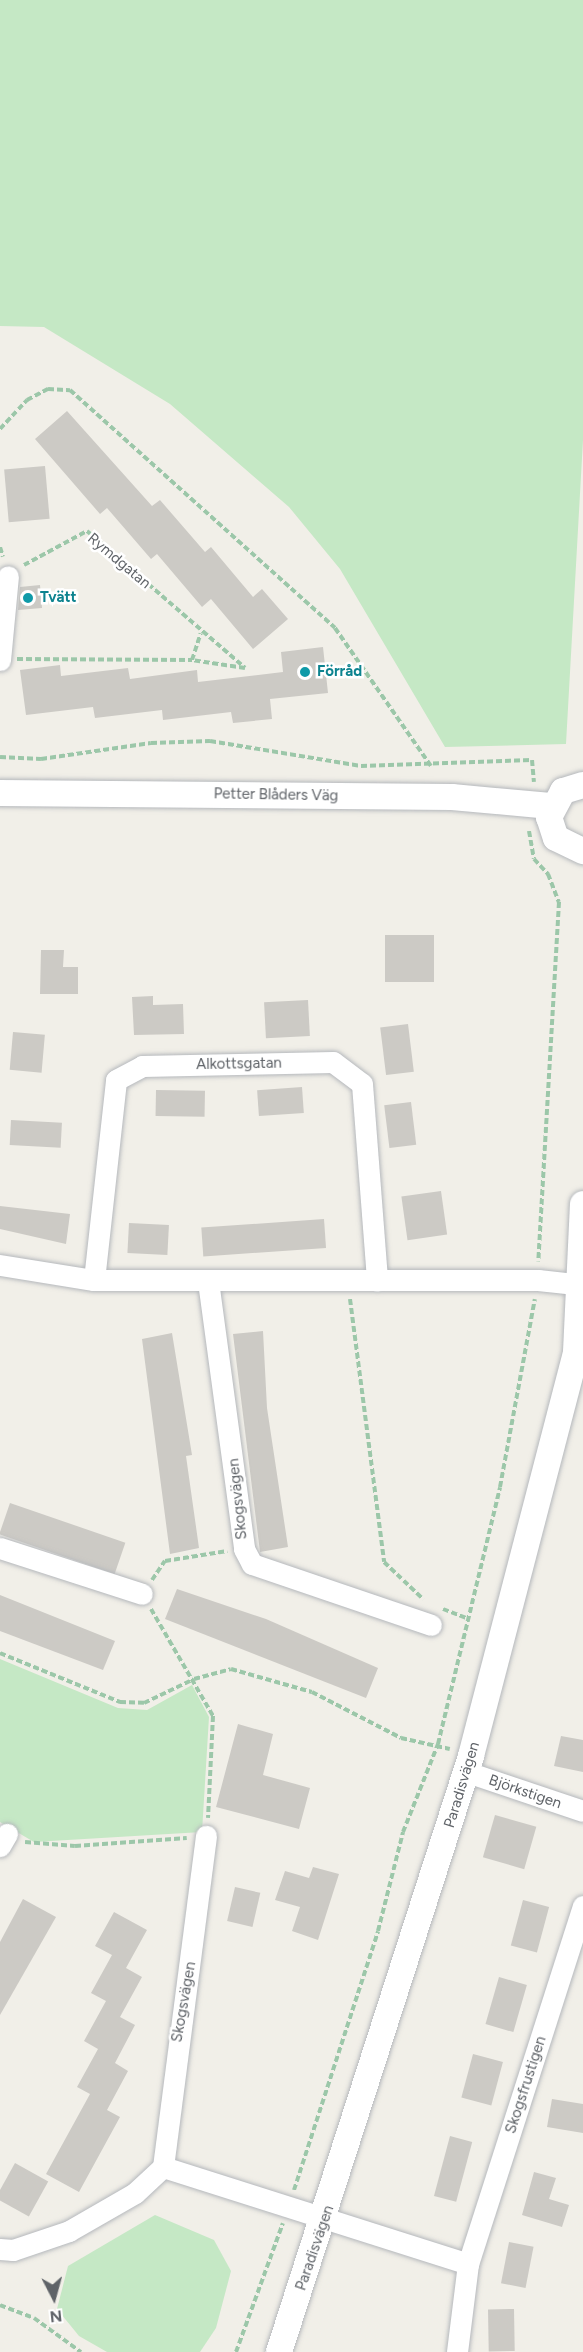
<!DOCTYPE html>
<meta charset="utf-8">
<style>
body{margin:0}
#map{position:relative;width:583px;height:2352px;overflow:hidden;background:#f1efe8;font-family:Figtree,sans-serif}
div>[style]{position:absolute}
.green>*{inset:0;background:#c5e8c5}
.building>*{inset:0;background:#cccac5;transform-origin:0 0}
.path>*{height:4px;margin-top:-2px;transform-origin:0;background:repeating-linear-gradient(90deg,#9cc7a9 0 6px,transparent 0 9px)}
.roads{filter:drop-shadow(0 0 2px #b5b8bc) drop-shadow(0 0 2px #b5b8bc)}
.minor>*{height:21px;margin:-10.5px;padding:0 10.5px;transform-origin:10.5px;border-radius:10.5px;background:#fff}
.tertiary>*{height:26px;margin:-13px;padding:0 13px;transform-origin:13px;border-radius:13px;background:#fff}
.dots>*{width:16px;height:16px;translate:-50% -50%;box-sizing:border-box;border:3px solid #fff;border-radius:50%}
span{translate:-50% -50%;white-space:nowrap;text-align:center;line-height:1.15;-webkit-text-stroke:5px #fff;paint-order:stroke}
.street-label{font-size:15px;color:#5f6368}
.culture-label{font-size:15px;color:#0d838f;font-weight:700}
.left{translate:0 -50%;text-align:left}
.north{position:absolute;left:24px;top:2268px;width:60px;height:60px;-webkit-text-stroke:4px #fff;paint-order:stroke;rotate:174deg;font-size:16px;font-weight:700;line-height:24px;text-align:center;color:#5f6368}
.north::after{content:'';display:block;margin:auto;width:21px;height:27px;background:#5f6368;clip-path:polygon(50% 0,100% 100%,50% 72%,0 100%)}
</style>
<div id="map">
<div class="green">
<div style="clip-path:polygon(0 0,583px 0,583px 440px,566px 744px,445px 747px,340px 569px,289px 507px,170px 404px,44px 327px,0 326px)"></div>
<div style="clip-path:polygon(0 1659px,118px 1708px,147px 1710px,192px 1685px,209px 1717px,202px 1832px,34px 1842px,0 1822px)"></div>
<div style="clip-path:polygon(155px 2215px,214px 2240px,231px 2271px,216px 2328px,200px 2352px,107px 2352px,79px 2336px,57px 2309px,68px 2266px)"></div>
</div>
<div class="building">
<div style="clip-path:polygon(67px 411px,152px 506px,160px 500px,205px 552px,211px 547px,253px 597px,262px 589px,288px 619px,253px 649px,211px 599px,202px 607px,157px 554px,151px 559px,107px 508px,100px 514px,35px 439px)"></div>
<div style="left:45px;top:466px;width:53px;height:41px;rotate:85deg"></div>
<div style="clip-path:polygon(40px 585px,42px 608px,18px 610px,20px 587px)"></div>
<div style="clip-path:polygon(323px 647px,328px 693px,270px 699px,272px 719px,233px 723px,231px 712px,163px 720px,162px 710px,95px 718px,93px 707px,26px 715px,20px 670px,60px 665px,61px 676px,128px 668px,130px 679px,197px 670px,198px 682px,283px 672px,281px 652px)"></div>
<div style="left:385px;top:935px;width:49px;height:47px"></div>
<div style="clip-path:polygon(41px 950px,64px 950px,63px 967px,78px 967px,78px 994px,40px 994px)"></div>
<div style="clip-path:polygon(153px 996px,153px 1005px,183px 1004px,184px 1034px,134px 1035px,132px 997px)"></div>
<div style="left:308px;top:1000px;width:36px;height:44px;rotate:87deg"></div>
<div style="left:408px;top:1024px;width:48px;height:28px;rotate:83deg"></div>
<div style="left:13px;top:1032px;width:32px;height:38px;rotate:5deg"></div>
<div style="left:302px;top:1087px;width:26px;height:45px;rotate:86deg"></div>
<div style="left:156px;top:1090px;width:49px;height:26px;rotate:1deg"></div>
<div style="left:411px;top:1102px;width:43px;height:27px;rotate:83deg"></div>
<div style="left:11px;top:1120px;width:51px;height:25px;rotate:3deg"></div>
<div style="left:441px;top:1191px;width:44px;height:40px;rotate:82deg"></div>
<div style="clip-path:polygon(0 1206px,70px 1214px,66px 1244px,0 1229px)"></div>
<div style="left:324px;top:1219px;width:29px;height:123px;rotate:86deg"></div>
<div style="left:129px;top:1223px;width:40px;height:30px;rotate:3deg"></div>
<div style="clip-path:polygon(263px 1331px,267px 1408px,288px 1547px,260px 1552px,233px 1334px)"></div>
<div style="clip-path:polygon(172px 1333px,192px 1455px,186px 1456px,199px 1548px,170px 1554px,142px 1339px)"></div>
<div style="left:10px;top:1503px;width:122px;height:33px;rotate:19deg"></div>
<div style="clip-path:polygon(177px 1589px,266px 1619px,378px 1668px,366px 1698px,165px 1619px)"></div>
<div style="clip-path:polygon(0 1595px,115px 1641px,103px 1670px,0 1631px)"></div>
<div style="clip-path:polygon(238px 1724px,273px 1734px,263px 1775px,310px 1788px,299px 1829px,216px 1807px)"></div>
<div style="clip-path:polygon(561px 1736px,583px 1740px,583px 1772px,554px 1766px)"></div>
<div style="left:495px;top:1815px;width:43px;height:44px;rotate:16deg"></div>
<div style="clip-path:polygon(313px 1867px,339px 1874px,318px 1940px,292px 1931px,300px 1907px,275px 1900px,285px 1871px,309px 1878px)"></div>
<div style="left:235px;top:1887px;width:26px;height:35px;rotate:13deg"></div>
<div style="clip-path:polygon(23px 1899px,56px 1917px,0 2015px,0 1942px)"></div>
<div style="left:523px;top:1900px;width:27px;height:47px;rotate:15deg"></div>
<div style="clip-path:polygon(114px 1912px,147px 1930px,126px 1968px,142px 1977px,120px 2017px,135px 2025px,115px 2063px,128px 2071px,107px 2110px,120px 2117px,79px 2192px,46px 2174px,90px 2094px,77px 2087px,98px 2049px,84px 2041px,106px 2001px,91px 1993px,112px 1955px,95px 1946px)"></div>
<div style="left:499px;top:1977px;width:29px;height:49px;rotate:16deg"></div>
<div style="left:473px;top:2054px;width:31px;height:45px;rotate:15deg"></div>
<div style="clip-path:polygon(552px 2099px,583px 2104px,583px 2133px,547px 2127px)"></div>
<div style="left:450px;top:2136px;width:23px;height:62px;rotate:15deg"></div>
<div style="left:15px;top:2163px;width:38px;height:40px;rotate:29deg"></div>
<div style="clip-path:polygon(534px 2172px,556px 2178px,549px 2199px,569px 2205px,562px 2227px,522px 2215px)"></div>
<div style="left:509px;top:2242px;width:25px;height:42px;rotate:11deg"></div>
<div style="left:514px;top:2309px;width:42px;height:26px;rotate:89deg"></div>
</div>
<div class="path">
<div style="left:0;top:429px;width:40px;rotate:-47deg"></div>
<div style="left:27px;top:400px;width:24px;rotate:-28deg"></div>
<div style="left:48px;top:389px;width:22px;rotate:3deg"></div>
<div style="left:70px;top:390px;width:356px;rotate:41.9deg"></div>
<div style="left:335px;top:628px;width:168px;rotate:55.2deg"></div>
<div style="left:0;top:547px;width:10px;rotate:73deg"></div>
<div style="left:24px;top:565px;width:72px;rotate:-28.4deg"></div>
<div style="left:87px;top:531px;width:209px;rotate:40.9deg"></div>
<div style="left:245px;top:668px;width:54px;rotate:-171.4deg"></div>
<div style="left:17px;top:659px;width:175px;rotate:0.3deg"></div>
<div style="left:192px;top:660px;width:28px;rotate:-72deg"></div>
<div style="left:0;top:757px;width:41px;rotate:2.8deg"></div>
<div style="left:41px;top:759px;width:111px;rotate:-8.3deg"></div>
<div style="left:151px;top:743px;width:59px;rotate:-1.9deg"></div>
<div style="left:210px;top:741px;width:153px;rotate:9.4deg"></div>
<div style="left:361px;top:766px;width:171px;rotate:-2deg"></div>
<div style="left:532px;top:760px;width:22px;rotate:85deg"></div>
<div style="left:529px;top:831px;width:28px;rotate:80deg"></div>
<div style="left:534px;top:859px;width:21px;rotate:47deg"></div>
<div style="left:548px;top:874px;width:30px;rotate:69deg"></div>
<div style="left:559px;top:902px;width:360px;rotate:93.3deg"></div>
<div style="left:350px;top:1299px;width:265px;rotate:82.6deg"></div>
<div style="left:384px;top:1562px;width:54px;rotate:43.5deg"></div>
<div style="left:152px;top:1580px;width:23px;rotate:-56deg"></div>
<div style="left:165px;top:1561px;width:63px;rotate:-9.2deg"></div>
<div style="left:151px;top:1609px;width:124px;rotate:59.9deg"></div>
<div style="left:213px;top:1716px;width:102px;rotate:92.8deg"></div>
<div style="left:443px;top:1609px;width:26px;rotate:21deg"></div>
<div style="left:0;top:1653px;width:130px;rotate:22.2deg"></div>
<div style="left:120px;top:1702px;width:24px;rotate:2deg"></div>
<div style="left:144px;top:1703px;width:55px;rotate:-25.6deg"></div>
<div style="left:194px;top:1679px;width:38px;rotate:-15deg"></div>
<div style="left:231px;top:1669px;width:84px;rotate:15.9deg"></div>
<div style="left:312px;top:1692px;width:100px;rotate:27.3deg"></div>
<div style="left:401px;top:1738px;width:50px;rotate:12.7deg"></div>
<div style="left:25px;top:1842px;width:50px;rotate:4.6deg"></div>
<div style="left:75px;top:1846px;width:112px;rotate:-4.1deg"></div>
<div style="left:294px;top:2190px;width:272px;rotate:-72deg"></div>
<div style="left:378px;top:1931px;width:102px;rotate:-75.8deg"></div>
<div style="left:403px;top:1832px;width:95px;rotate:-68.3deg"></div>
<div style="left:438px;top:1744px;width:264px;rotate:-76.4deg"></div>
<div style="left:500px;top:1487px;width:191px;rotate:-79.5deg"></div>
<div style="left:0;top:2305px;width:36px;rotate:21deg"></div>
<div style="left:34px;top:2318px;width:58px;rotate:35.9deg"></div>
<div style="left:236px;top:2352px;width:137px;rotate:-70deg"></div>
</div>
<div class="roads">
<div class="minor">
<div style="left:0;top:660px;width:84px;rotate:-84.6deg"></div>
<div style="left:0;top:1265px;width:95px;rotate:9.1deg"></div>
<div style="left:94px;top:1280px;width:444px"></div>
<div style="left:538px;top:1280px;width:45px;rotate:6.3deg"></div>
<div style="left:94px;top:1280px;width:201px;rotate:-83.7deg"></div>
<div style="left:116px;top:1080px;width:30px;rotate:-28deg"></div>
<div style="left:142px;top:1066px;width:191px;rotate:-1.2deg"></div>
<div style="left:333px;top:1062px;width:36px;rotate:37deg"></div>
<div style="left:362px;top:1084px;width:197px;rotate:85.6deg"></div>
<div style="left:208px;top:1281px;width:270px;rotate:82.3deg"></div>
<div style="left:244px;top:1549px;width:17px;rotate:62deg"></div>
<div style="left:252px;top:1564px;width:189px;rotate:18.8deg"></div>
<div style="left:0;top:1548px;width:149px;rotate:17.9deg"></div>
<div style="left:467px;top:1772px;width:122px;rotate:18.6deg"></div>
<div style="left:0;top:1846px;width:14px;rotate:-60deg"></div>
<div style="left:163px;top:2167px;width:320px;rotate:17.6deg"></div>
<div style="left:0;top:2249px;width:13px;rotate:4deg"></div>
<div style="left:13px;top:2250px;width:59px;rotate:-18.7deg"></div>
<div style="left:69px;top:2231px;width:76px;rotate:-29.9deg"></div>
<div style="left:135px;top:2193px;width:38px;rotate:-43deg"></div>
<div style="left:163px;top:2167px;width:334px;rotate:-82.6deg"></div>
<div style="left:457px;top:2352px;width:89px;rotate:-82.9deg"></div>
<div style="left:468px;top:2264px;width:376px;rotate:-72.2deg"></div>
</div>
<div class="tertiary">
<div style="left:583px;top:785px;width:21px;rotate:163deg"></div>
<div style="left:563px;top:791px;width:30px;rotate:118deg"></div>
<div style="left:549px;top:817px;width:22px;rotate:72deg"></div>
<div style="left:556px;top:838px;width:30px;rotate:26deg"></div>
<div style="left:0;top:793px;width:452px;rotate:0.5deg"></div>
<div style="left:452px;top:797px;width:99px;rotate:5.2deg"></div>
<div style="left:279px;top:2352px;width:626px;rotate:-72.14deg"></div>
<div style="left:471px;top:1756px;width:417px;rotate:-75.4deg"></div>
<div style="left:576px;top:1352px;width:148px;rotate:-87.3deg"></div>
</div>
</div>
<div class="dots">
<div style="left:28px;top:598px;background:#0f9aa8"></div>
<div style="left:305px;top:672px;background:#0f9aa8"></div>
</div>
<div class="street-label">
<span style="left:119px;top:561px;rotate:40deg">Rymdgatan</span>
<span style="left:276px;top:795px;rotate:1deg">Petter Blåders Väg</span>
<span style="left:239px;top:1064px;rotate:-1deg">Alkottsgatan</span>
<span style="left:238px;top:1499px;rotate:-96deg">Skogsvägen</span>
<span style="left:462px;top:1785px;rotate:-73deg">Paradisvägen</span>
<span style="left:525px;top:1792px;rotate:19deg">Björkstigen</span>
<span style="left:184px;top:2002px;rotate:-80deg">Skogsvägen</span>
<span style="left:526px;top:2085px;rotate:-72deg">Skogsfrustigen</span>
<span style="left:315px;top:2248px;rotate:-71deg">Paradisvägen</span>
</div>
<div class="culture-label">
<span class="left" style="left:40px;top:598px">Tvätt</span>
<span class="left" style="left:317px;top:672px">Förråd</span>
</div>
<div class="north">N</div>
</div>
